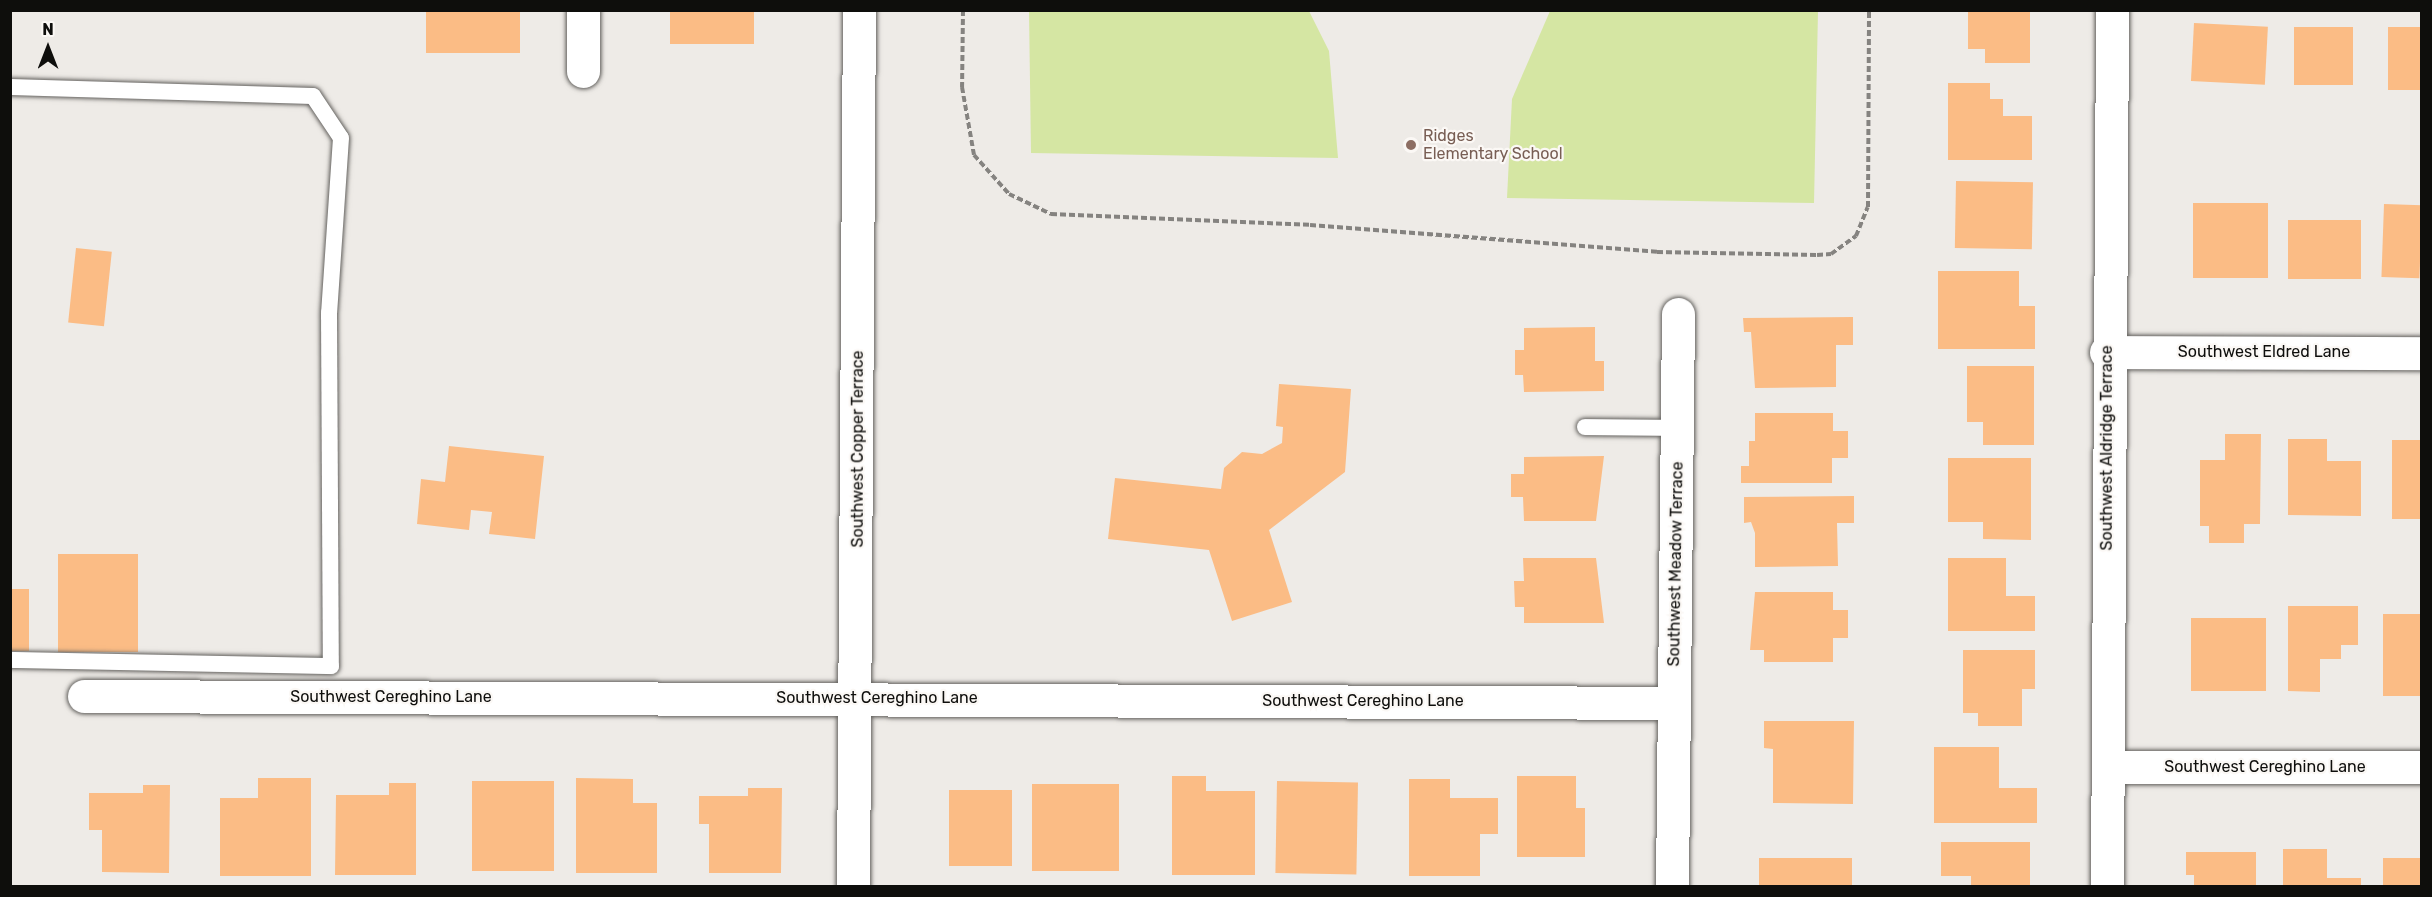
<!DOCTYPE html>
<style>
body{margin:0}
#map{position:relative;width:2432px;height:897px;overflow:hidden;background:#eeebe7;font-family:Rubik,sans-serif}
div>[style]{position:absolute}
.green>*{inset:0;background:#d5e6a3}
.building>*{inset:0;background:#fbbc85;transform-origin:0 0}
.path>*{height:4px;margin-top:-2px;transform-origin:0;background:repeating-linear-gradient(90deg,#858380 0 6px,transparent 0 9px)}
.roads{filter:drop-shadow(0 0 2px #64625f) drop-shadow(0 0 2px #64625f)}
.service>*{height:16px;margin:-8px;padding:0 8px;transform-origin:8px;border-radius:8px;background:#fff}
.minor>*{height:33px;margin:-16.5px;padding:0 16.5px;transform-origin:16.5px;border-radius:16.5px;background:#fff}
.dots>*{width:16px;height:16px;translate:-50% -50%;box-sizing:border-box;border:3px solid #fbf8f5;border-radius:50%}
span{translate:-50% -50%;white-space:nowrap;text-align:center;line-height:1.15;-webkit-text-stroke:4.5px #fbf8f5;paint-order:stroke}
.education-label{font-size:16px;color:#785e54}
.left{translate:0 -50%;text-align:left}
.street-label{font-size:16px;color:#0e0e0c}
.frame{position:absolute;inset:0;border:12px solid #0e0e0c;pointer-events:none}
.north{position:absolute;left:18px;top:18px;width:60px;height:60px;-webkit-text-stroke:4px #fbf8f5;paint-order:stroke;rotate:0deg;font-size:16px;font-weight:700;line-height:24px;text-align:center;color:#0e0e0c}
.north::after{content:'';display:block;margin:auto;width:21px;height:27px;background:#0e0e0c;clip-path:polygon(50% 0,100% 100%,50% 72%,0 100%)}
</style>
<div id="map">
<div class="green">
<div style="clip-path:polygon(1029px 11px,1309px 11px,1329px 51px,1338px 158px,1031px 153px)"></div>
<div style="clip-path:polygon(1550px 11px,1818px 11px,1814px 203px,1507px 198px,1512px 99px)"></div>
</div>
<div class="building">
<div style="left:426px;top:10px;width:94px;height:43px"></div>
<div style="left:670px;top:10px;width:84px;height:34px"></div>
<div style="clip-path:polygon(1968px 10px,2030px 10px,2030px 63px,1985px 63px,1985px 49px,1968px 49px)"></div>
<div style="left:2194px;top:23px;width:74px;height:58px;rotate:3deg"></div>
<div style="left:2294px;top:27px;width:59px;height:58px"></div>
<div style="left:2388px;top:27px;width:34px;height:63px"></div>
<div style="clip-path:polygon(1948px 83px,1990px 83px,1990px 99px,2003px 99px,2003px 116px,2032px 116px,2032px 160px,1948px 160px)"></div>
<div style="left:1956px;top:181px;width:77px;height:67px;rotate:1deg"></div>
<div style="left:2193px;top:203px;width:75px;height:75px"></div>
<div style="left:2384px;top:204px;width:38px;height:73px;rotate:2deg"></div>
<div style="left:2288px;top:220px;width:73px;height:59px"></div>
<div style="left:76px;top:248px;width:36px;height:75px;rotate:6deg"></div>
<div style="clip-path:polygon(1938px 271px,2019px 271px,2019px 306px,2035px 306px,2035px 349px,1938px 349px)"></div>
<div style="clip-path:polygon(1853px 317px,1853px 345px,1836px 345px,1836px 387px,1755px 388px,1751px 332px,1744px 332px,1743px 318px)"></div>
<div style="clip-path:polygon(1595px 327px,1595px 361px,1604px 361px,1604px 391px,1524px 392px,1523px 375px,1515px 375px,1515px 350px,1524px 350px,1524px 328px)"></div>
<div style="clip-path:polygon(1967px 366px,2034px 366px,2034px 445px,1983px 445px,1983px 422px,1967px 422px)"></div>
<div style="clip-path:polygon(1279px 384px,1351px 389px,1345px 472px,1269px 530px,1292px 602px,1232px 621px,1209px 550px,1108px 539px,1115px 478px,1221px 489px,1224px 468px,1242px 452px,1262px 454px,1282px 443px,1283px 427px,1276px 426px)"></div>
<div style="clip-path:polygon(1755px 413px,1833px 413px,1833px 431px,1848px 431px,1848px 458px,1832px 458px,1832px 483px,1741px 483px,1741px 466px,1749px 466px,1749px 441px,1755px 441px)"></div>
<div style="clip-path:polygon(2225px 434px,2261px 434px,2260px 524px,2244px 524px,2244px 543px,2209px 543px,2209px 526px,2200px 526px,2200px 460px,2225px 460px)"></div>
<div style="clip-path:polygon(2288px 439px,2327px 439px,2327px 461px,2361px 461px,2361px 516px,2288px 515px)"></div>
<div style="left:2392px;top:440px;width:30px;height:79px"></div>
<div style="clip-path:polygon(449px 446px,544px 456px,535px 539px,489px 534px,492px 512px,471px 510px,469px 530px,417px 524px,421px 479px,445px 482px)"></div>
<div style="clip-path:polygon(1604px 456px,1596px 521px,1524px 521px,1523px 497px,1511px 497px,1511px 474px,1524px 474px,1524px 457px)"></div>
<div style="clip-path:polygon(1948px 458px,2031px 458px,2031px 540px,1983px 539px,1983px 522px,1948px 522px)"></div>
<div style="clip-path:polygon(1854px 496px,1854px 523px,1837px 523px,1838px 566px,1755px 567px,1755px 533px,1751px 522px,1744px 523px,1744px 497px)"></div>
<div style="left:58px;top:554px;width:80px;height:98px"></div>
<div style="clip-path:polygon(1523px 558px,1596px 558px,1604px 623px,1524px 623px,1524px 607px,1515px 607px,1514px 581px,1524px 581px)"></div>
<div style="clip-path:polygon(1948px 558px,2006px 558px,2006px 596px,2035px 596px,2035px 631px,1948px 631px)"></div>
<div style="left:10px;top:589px;width:19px;height:62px"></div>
<div style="clip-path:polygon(1755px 592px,1833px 592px,1833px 610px,1848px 610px,1848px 638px,1833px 638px,1833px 662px,1764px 662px,1764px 650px,1750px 650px)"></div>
<div style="clip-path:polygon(2288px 606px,2358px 606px,2358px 645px,2341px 645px,2341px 659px,2320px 659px,2320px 692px,2288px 691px)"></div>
<div style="left:2383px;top:614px;width:39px;height:82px"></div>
<div style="left:2191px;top:618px;width:75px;height:73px"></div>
<div style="clip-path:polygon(1963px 650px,2035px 650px,2035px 689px,2022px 689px,2022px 726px,1978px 726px,1978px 713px,1963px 713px)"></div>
<div style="clip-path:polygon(1764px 721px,1854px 721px,1853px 804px,1773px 803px,1773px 749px,1764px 748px)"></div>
<div style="clip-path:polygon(1934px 747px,1999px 747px,1999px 788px,2037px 788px,2037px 823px,1934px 823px)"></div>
<div style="clip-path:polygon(1172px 776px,1206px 776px,1206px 791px,1255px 791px,1255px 875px,1172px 875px)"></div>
<div style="clip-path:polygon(1517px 776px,1576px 776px,1576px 808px,1585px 808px,1585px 857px,1517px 857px)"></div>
<div style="clip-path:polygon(258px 778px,311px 778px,311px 876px,220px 876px,220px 798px,258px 798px)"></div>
<div style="clip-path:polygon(576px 778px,633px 779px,633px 803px,657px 803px,657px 873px,576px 873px)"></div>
<div style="clip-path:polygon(1409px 779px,1450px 779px,1450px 798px,1498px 798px,1498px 834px,1480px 834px,1480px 876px,1409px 876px)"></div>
<div style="left:472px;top:781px;width:82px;height:90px"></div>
<div style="left:1277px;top:781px;width:81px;height:92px;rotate:1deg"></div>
<div style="clip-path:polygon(389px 783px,416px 783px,416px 875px,335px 875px,336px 795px,389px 795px)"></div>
<div style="left:1032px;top:784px;width:87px;height:87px"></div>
<div style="clip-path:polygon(143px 785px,170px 785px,169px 873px,102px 872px,102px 830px,89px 830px,89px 793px,143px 793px)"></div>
<div style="clip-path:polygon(748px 788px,782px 788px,781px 873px,709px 873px,709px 824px,699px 824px,699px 796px,748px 796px)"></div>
<div style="left:949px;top:790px;width:63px;height:76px"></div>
<div style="clip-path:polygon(1941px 842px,2030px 842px,2030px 886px,1971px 886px,1971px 876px,1941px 876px)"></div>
<div style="clip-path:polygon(2283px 849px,2327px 849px,2327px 878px,2361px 878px,2361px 886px,2283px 886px)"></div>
<div style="clip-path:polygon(2186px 852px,2256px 852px,2256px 886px,2194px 886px,2194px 875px,2186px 875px)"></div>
<div style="left:1759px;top:858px;width:93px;height:28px"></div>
<div style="left:2383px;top:858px;width:39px;height:28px"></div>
</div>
<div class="path">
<div style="left:963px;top:10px;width:77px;rotate:90.7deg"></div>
<div style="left:962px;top:87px;width:69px;rotate:80deg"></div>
<div style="left:974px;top:155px;width:52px;rotate:48.1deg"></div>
<div style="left:1009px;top:194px;width:47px;rotate:25.5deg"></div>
<div style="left:1051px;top:214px;width:259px;rotate:2.4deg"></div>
<div style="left:1310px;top:225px;width:348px;rotate:4.4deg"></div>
<div style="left:1657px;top:252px;width:160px;rotate:1.1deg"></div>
<div style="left:1817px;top:255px;width:14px;rotate:-4deg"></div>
<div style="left:1831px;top:254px;width:31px;rotate:-36deg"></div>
<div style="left:1856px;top:236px;width:31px;rotate:-68deg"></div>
<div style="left:1868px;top:207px;width:197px;rotate:-89.7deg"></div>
</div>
<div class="roads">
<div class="service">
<div style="left:10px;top:87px;width:303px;rotate:1.7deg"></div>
<div style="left:313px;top:96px;width:50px;rotate:56.3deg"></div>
<div style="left:341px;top:138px;width:175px;rotate:93.9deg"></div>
<div style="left:329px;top:313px;width:353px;rotate:89.7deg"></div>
<div style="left:331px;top:666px;width:321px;rotate:-178.9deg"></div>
<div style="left:1585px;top:427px;width:93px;rotate:0.6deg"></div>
</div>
<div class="minor">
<div style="left:583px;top:71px;width:61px;rotate:-90deg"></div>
<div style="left:2106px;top:352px;width:316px;rotate:0.2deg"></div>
<div style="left:84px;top:696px;width:1587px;rotate:0.25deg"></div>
<div style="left:2109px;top:767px;width:313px"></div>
<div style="left:853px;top:886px;width:876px;rotate:-89.61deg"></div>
<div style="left:1672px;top:886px;width:572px;rotate:-89.4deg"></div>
<div style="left:2107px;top:886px;width:876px;rotate:-89.67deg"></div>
</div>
</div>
<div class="dots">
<div style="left:1411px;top:145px;background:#8d6e63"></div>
</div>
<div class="education-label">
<span class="left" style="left:1423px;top:145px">Ridges<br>Elementary School</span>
</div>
<div class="street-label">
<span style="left:2264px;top:352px">Southwest Eldred Lane</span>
<span style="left:2107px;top:448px;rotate:-90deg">Southwest Aldridge Terrace</span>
<span style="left:858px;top:449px;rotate:-90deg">Southwest Copper Terrace</span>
<span style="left:1676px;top:564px;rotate:-89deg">Southwest Meadow Terrace</span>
<span style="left:391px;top:697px">Southwest Cereghino Lane</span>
<span style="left:877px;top:698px">Southwest Cereghino Lane</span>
<span style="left:1363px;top:701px">Southwest Cereghino Lane</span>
<span style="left:2265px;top:767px">Southwest Cereghino Lane</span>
</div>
<div class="frame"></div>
<div class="north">N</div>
</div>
